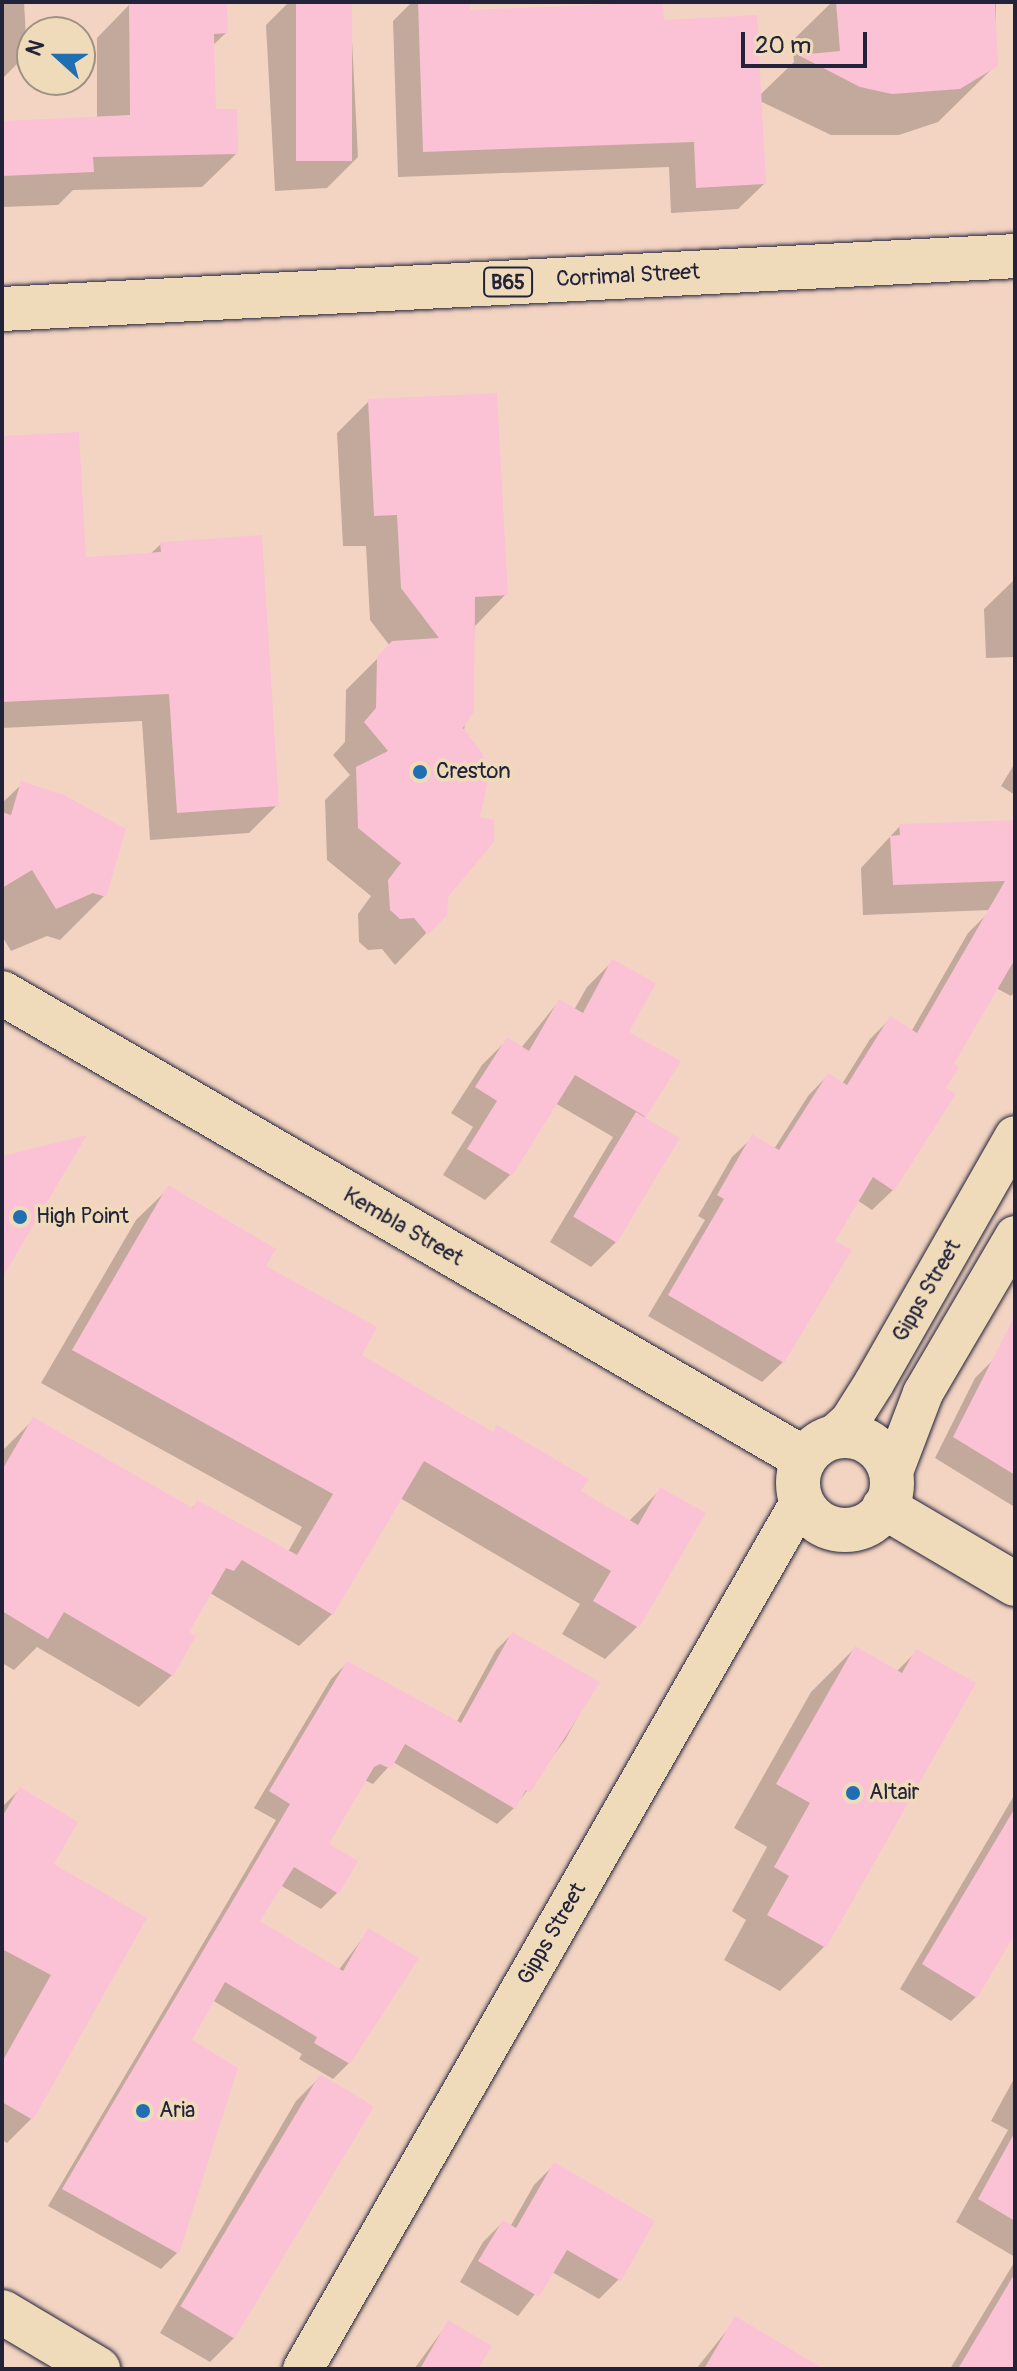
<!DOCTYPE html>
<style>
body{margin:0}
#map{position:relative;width:1017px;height:2371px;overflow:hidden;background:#f3d4c2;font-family:Pangolin,sans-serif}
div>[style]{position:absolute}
.shadow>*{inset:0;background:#0003}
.building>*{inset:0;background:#fbc2d6;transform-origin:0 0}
.roads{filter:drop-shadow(0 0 2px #22223b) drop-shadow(0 0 2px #22223b)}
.minor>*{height:40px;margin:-20px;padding:0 20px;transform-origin:20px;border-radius:20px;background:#efdbb9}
.tertiary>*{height:44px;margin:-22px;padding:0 22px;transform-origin:22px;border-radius:22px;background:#efdbb9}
.tertiary>.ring{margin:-22px;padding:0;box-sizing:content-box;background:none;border:44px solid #efdbb9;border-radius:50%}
.primary>*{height:44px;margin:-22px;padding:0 22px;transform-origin:22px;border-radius:22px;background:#efdbb9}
.dots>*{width:22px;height:22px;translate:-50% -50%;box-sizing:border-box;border:4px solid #efdbb9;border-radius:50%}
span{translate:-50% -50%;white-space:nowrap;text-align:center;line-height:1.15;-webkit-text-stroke:7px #efdbb9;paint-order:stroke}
.shield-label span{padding:2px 6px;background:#efdbb9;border:2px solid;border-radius:6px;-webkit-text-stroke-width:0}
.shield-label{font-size:20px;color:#22223b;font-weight:700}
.street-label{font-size:22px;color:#22223b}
.poi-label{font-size:22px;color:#22223b}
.left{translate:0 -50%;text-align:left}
.frame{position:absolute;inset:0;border:4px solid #22223b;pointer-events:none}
.north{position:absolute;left:16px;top:16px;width:80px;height:80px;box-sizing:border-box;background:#efdbb9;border:2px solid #9d9187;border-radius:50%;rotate:291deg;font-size:22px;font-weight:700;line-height:32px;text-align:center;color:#22223b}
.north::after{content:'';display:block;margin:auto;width:28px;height:36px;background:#1f6fb2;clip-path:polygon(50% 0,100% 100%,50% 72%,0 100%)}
.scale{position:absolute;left:741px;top:32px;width:126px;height:36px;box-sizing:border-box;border:4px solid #22223b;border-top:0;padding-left:10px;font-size:24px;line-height:28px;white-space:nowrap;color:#22223b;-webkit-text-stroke:6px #efdbb9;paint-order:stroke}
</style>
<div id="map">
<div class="shadow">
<div style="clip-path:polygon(2px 2px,24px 2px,27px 54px,2px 79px)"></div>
<div style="clip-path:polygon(289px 2px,350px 2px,358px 157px,327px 188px,275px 191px,266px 25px)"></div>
<div style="clip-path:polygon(412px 2px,468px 2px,468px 12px,662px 23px,759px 96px,794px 62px,792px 41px,832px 2px,996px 2px,996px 65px,938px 122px,899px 135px,831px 135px,760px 101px,764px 184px,738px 209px,671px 213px,669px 167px,398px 177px,393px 21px)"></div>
<div style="clip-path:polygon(130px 4px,226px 33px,212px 46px,214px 111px,236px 154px,202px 187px,73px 190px,58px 205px,2px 207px,2px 123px,97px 118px,97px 38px)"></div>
<div style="clip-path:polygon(369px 401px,506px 594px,475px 626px,445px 914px,395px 965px,382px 949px,368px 950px,359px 942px,358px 914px,371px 896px,327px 860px,325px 800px,350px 775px,333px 755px,345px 742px,346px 690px,390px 646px,370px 620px,366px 546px,343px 546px,337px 433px)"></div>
<div style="clip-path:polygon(2px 438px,84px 559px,149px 555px,161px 544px,277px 805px,249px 833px,150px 840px,142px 721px,2px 728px)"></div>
<div style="clip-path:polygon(1015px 579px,1015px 657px,986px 658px,984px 609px)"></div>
<div style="clip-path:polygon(1015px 763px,1015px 795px,1001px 786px)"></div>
<div style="clip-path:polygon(22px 784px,104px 896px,60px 940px,47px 936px,11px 951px,2px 936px,2px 803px)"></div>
<div style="clip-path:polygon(1015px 822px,1015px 909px,863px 915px,861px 868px,900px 826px)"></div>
<div style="clip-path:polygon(989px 912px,1015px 928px,1015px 992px,1011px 996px,996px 988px,951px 1064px,893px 1190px,872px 1210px,857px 1200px,832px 1241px,783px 1362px,762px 1382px,648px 1316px,705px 1220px,698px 1216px,732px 1157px,753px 1137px,774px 1149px,808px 1096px,828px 1075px,842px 1084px,870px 1039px,890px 1019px,911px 1032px,968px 933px)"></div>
<div style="clip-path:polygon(613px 961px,645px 1115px,616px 1242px,591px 1267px,550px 1242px,613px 1137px,555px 1103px,510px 1175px,485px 1200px,443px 1175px,473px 1127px,451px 1113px,482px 1065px,507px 1040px,521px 1048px,559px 1001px,574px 1010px,587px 987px)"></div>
<div style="clip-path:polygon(169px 1188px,359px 1356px,579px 1492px,628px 1522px,660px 1490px,637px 1627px,605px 1659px,562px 1634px,580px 1604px,400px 1498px,332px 1614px,299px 1646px,210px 1593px,186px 1632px,172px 1675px,139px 1707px,37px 1647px,14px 1670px,2px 1663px,2px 1451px,33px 1420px,191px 1509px,198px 1502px,288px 1552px,302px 1527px,41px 1383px,136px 1220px)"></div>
<div style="clip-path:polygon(1015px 1357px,1015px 1504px,1013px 1506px,935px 1458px,975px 1378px,995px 1358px)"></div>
<div style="clip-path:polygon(512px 1634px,597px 1682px,565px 1740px,514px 1808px,497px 1824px,393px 1762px,373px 1784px,364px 1780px,326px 1845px,337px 1893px,321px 1909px,280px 1885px,258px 1921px,338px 1971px,368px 1931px,349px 2063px,333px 2079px,299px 2059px,302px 2054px,212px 2000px,189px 2041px,235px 2069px,177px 2253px,161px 2269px,48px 2206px,276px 1820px,254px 1808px,331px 1679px,347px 1663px,456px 1723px,496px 1650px)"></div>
<div style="clip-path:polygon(855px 1648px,896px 1672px,917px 1651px,974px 1684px,824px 1947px,780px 1991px,724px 1960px,746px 1920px,732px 1911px,767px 1847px,734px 1828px,811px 1692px)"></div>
<div style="clip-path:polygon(20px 1789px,52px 1865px,145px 1919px,31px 2119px,7px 2143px,2px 2140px,2px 1807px)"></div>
<div style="clip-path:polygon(1015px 1794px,1015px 1930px,976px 1997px,951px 2021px,900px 1989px)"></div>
<div style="clip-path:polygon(320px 2077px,371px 2107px,234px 2338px,210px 2362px,160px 2333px,296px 2101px)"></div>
<div style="clip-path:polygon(1015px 2077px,1015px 2257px,956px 2222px,1008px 2130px,991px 2121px)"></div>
<div style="clip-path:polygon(554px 2165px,619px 2279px,599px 2299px,552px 2272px,518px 2316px,460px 2282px,483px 2242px,503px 2222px,510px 2227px,534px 2185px)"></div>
<div style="clip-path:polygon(1015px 2261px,1015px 2369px,950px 2369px)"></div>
<div style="clip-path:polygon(736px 2319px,820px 2369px,696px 2369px)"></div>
<div style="clip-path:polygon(448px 2323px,478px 2366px,484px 2369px,414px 2369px)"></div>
</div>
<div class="building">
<div style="clip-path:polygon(129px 2px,227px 2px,228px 33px,214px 34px,216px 109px,237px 109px,238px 154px,93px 157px,94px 172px,2px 176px,2px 121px,130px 115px)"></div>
<div style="left:296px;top:2px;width:56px;height:159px"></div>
<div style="clip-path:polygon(418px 2px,470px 2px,470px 10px,663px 2px,664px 20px,757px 15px,766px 184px,696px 188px,694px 142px,423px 152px)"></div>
<div style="clip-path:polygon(836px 2px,995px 2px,998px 66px,960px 89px,892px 94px,860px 87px,798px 55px,840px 51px)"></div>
<div style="clip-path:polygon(497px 393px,508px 595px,475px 597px,474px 712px,463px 728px,483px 754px,487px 786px,480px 817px,494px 820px,494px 842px,448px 897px,447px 915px,428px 935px,414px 918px,400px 919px,390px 910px,388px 880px,401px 863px,358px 828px,356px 767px,388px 751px,364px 722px,376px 708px,377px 657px,392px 641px,439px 638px,401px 588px,397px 515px,374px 516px,368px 399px)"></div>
<div style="clip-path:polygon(79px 432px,86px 557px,161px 552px,160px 542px,262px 535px,279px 806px,177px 813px,169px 694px,2px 702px,2px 436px)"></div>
<div style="clip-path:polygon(21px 781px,64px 795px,126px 829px,106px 897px,93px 893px,56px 909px,32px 870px,2px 888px,2px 812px,11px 815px)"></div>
<div style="clip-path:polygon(1015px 820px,1015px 959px,954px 1064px,959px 1067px,946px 1088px,956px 1094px,894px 1191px,873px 1177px,835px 1241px,852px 1250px,784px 1363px,668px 1295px,724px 1199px,717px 1195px,752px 1134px,779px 1150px,828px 1073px,847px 1085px,890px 1016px,917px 1033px,1005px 881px,893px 885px,890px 836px,900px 835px,899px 824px)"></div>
<div style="clip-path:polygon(612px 959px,656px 983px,629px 1032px,681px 1061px,646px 1117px,575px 1075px,512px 1176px,467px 1149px,497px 1101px,475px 1087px,507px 1037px,529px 1051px,559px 999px,583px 1013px)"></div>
<div style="left:636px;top:1112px;width:51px;height:122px;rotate:31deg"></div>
<div style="clip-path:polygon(87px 1135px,2px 1278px,2px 1156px)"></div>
<div style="clip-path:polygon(168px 1185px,276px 1249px,266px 1266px,377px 1327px,362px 1355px,493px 1432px,497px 1425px,589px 1479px,581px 1491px,638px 1525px,660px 1487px,706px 1513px,639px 1628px,593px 1601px,611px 1571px,424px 1461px,333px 1615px,242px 1560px,234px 1571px,226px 1568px,189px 1632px,196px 1636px,173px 1676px,64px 1612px,48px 1639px,2px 1611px,2px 1470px,33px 1417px,193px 1508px,197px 1500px,297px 1555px,333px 1494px,72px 1350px)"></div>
<div style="clip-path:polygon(1015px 1315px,1015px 1475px,953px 1437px)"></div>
<div style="clip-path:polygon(512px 1632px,600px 1682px,530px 1793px,526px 1790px,515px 1809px,405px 1744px,391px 1769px,380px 1764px,374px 1767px,329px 1844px,358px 1861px,339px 1894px,294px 1867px,260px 1921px,343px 1971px,368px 1928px,419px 1958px,350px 2064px,314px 2043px,317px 2037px,225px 1982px,192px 2040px,238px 2068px,179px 2254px,62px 2189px,290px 1804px,269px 1791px,347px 1661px,461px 1723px)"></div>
<div style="clip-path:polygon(855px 1646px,902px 1673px,916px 1649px,976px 1683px,826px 1948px,767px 1915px,789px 1876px,774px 1867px,810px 1803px,776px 1784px)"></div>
<div style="clip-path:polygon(20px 1787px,78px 1822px,54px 1864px,147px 1918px,33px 2120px,2px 2102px,2px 2062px,51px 1975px,2px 1949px,2px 1817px)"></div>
<div style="clip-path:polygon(1015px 1808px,1015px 1934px,977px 1998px,922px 1964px)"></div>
<div style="left:320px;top:2074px;width:63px;height:271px;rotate:31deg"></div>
<div style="clip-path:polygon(1015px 2132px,1015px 2221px,978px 2199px)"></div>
<div style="clip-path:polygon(554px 2162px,655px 2221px,621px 2281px,567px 2250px,539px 2297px,478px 2261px,503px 2220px,516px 2228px)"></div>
<div style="clip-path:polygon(1015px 2273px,1015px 2369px,958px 2369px)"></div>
<div style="clip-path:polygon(735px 2316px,824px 2369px,704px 2369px)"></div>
<div style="clip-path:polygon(448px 2320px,492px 2346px,478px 2369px,420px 2369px)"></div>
</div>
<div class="roads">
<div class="minor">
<div style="left:830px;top:1439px;width:27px;rotate:-42deg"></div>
<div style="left:850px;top:1421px;width:45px;rotate:-57.7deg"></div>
<div style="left:874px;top:1383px;width:284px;rotate:-60.3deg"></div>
<div style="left:891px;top:1477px;width:90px;rotate:-69.1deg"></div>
<div style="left:923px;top:1393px;width:182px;rotate:-59.6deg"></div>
<div style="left:303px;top:2369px;width:1003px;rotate:-60.16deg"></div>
</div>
<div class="tertiary">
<div style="left:2px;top:993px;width:928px;rotate:30.13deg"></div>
<div class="ring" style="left:798px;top:1436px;width:50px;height:50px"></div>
<div style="left:884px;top:1507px;width:152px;rotate:30.4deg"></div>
<div style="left:2px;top:2312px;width:112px;rotate:30.7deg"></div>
</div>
<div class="primary">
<div style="left:2px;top:309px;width:1014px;rotate:-2.99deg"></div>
</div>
</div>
<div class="dots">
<div style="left:420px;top:772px;background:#1f6fb2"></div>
<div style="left:20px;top:1217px;background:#1f6fb2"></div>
<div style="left:853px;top:1793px;background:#1f6fb2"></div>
<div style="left:143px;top:2111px;background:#1f6fb2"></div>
</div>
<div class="shield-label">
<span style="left:508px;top:282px">B65</span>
</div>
<div class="street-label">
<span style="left:628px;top:276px;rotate:-3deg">Corrimal Street</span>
<span style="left:403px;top:1227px;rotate:30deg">Kembla Street</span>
<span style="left:927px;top:1291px;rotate:-60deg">Gipps Street</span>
<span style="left:552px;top:1934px;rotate:-60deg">Gipps Street</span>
</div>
<div class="poi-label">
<span class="left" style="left:436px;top:772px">Creston</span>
<span class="left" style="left:36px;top:1217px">High Point</span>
<span class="left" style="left:869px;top:1793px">Altair</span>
<span class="left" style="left:159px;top:2111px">Aria</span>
</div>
<div class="frame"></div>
<div class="north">N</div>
<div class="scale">20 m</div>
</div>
